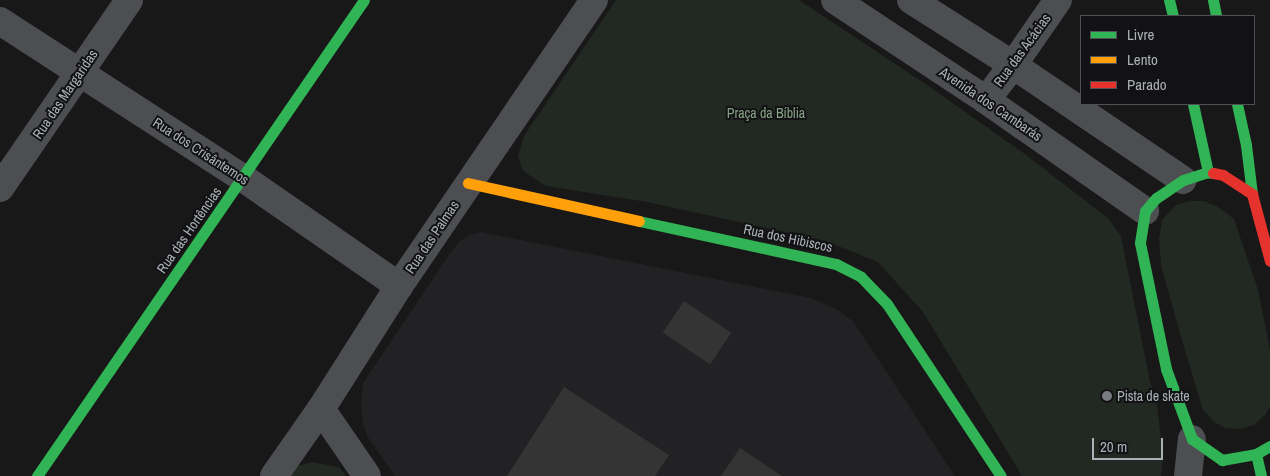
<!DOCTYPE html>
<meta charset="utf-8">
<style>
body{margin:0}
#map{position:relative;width:1270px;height:476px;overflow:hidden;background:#181818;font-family:"Archivo Narrow",sans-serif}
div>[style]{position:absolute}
.built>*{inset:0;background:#222224}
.green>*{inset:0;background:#222822}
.building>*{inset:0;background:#343435;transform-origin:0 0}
.street>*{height:28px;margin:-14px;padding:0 14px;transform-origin:14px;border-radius:14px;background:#4d4e51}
.fast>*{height:11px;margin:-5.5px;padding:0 5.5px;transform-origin:5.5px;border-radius:5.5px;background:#30b455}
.slow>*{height:11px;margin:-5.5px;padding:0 5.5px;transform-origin:5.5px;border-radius:5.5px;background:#ff9f0a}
.jam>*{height:11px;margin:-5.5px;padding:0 5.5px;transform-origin:5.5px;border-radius:5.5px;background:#e5322d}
.dots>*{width:14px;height:14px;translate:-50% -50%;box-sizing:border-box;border:2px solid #121214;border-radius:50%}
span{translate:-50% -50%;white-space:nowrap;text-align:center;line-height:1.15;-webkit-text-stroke:4px #121214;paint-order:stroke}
.street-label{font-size:14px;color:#abb0b7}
.park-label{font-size:14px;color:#85a084}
.poi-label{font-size:14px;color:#abb0b7}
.left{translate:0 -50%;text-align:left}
.legend{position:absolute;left:1080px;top:15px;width:175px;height:90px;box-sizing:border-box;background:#121214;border:1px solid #4f5155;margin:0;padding:6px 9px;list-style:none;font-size:15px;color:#abb0b7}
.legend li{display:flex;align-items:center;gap:10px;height:25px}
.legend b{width:25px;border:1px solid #4f5155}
.scale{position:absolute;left:1092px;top:438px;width:71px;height:22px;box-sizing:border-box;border:2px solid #abb0b7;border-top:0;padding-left:6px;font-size:15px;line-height:18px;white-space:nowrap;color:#abb0b7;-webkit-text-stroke:4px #121214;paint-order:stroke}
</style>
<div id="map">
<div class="built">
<div style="clip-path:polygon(480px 232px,811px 298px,836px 309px,853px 321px,955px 476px,395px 476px,367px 436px,363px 423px,361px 400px,363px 383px,451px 252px,459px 242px,469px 235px)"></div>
</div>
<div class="green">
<div style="clip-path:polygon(616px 0,799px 0,930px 87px,1022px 152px,1108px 218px,1121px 236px,1150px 381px,1157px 405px,1163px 456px,1161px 476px,1022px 476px,923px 312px,878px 262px,826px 241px,647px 202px,546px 186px,523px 171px,518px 157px,524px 136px)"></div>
<div style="clip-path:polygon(1189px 201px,1204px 201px,1218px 207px,1234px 219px,1258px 290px,1270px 350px,1270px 406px,1266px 414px,1254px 425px,1240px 429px,1225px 428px,1214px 422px,1203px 410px,1181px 337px,1161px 265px,1159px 239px,1162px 220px,1176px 205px)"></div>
<div style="clip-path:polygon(311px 462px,339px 467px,346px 476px,291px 476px,298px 466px)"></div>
</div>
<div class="building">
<div style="left:684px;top:301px;width:57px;height:38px;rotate:34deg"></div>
<div style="clip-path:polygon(564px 387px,669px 455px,655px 476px,507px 476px)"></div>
<div style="clip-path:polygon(740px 448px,782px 476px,721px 476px)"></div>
</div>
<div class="street">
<div style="left:835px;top:0;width:181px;rotate:33.5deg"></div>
<div style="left:986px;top:100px;width:194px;rotate:34.9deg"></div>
<div style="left:911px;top:0;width:121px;rotate:32.5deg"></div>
<div style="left:1013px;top:65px;width:205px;rotate:34.1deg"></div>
<div style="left:0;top:21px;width:289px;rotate:32.9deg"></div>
<div style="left:243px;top:178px;width:190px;rotate:34.7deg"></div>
<div style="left:986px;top:100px;width:44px;rotate:-52.4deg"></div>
<div style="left:1013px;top:65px;width:79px;rotate:-55.3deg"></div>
<div style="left:0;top:188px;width:228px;rotate:-55.5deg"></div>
<div style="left:321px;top:409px;width:81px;rotate:55.5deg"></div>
<div style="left:274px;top:476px;width:82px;rotate:-55deg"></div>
<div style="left:321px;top:409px;width:146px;rotate:-57.6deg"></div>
<div style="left:399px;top:286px;width:346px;rotate:-55.7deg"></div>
<div style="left:1188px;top:476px;width:37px;rotate:-84deg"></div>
</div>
<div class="fast">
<div style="left:1169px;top:0;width:16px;rotate:76deg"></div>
<div style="left:1213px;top:0;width:16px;rotate:79deg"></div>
<div style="left:1193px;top:104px;width:70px;rotate:77.6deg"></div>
<div style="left:1237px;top:104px;width:42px;rotate:77.6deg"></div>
<div style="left:1246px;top:145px;width:49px;rotate:83deg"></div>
<div style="left:1213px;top:173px;width:5px;rotate:-169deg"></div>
<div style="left:1208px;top:172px;width:26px;rotate:162deg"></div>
<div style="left:1183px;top:180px;width:32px;rotate:146deg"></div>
<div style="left:1156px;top:198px;width:17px;rotate:130deg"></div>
<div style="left:1145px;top:211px;width:32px;rotate:99deg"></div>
<div style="left:1140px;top:243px;width:129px;rotate:78.3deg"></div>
<div style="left:1166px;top:369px;width:75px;rotate:69.6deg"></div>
<div style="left:1192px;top:439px;width:37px;rotate:35deg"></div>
<div style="left:1222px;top:460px;width:35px;rotate:-10deg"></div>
<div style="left:1256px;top:454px;width:16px;rotate:-30deg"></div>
<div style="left:639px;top:221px;width:202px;rotate:12.3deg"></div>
<div style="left:836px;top:264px;width:28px;rotate:27deg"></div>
<div style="left:861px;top:277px;width:37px;rotate:46deg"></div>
<div style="left:887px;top:304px;width:206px;rotate:56.5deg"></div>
<div style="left:1256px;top:454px;width:23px;rotate:77deg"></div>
<div style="left:37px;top:476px;width:577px;rotate:-55.51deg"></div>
</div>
<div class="slow">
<div style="left:468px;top:183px;width:175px;rotate:12.5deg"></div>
</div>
<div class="jam">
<div style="left:1213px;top:173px;width:10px;rotate:11deg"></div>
<div style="left:1223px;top:175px;width:35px;rotate:33deg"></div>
<div style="left:1252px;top:194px;width:69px;rotate:75deg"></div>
</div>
<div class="dots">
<div style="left:1107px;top:396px;background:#787b7f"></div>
</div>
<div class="street-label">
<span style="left:1022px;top:50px;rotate:-54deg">Rua das Acácias</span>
<span style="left:65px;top:94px;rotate:-56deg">Rua das Margaridas</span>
<span style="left:991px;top:104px;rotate:34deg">Avenida dos Cambarás</span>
<span style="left:201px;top:151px;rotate:33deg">Rua dos Crisântemos</span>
<span style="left:189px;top:230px;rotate:-55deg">Rua das Hortências</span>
<span style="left:432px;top:237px;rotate:-56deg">Rua das Palmas</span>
<span style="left:788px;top:238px;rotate:12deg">Rua dos Hibiscos</span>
</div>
<div class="park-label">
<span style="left:766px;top:113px">Praça da Bíblia</span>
</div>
<div class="poi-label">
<span class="left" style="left:1117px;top:396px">Pista de skate</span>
</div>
<ul class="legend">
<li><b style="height:6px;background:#30b455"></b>Livre</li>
<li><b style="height:6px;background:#ff9f0a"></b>Lento</li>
<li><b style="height:6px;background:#e5322d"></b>Parado</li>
</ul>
<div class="scale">20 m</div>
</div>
